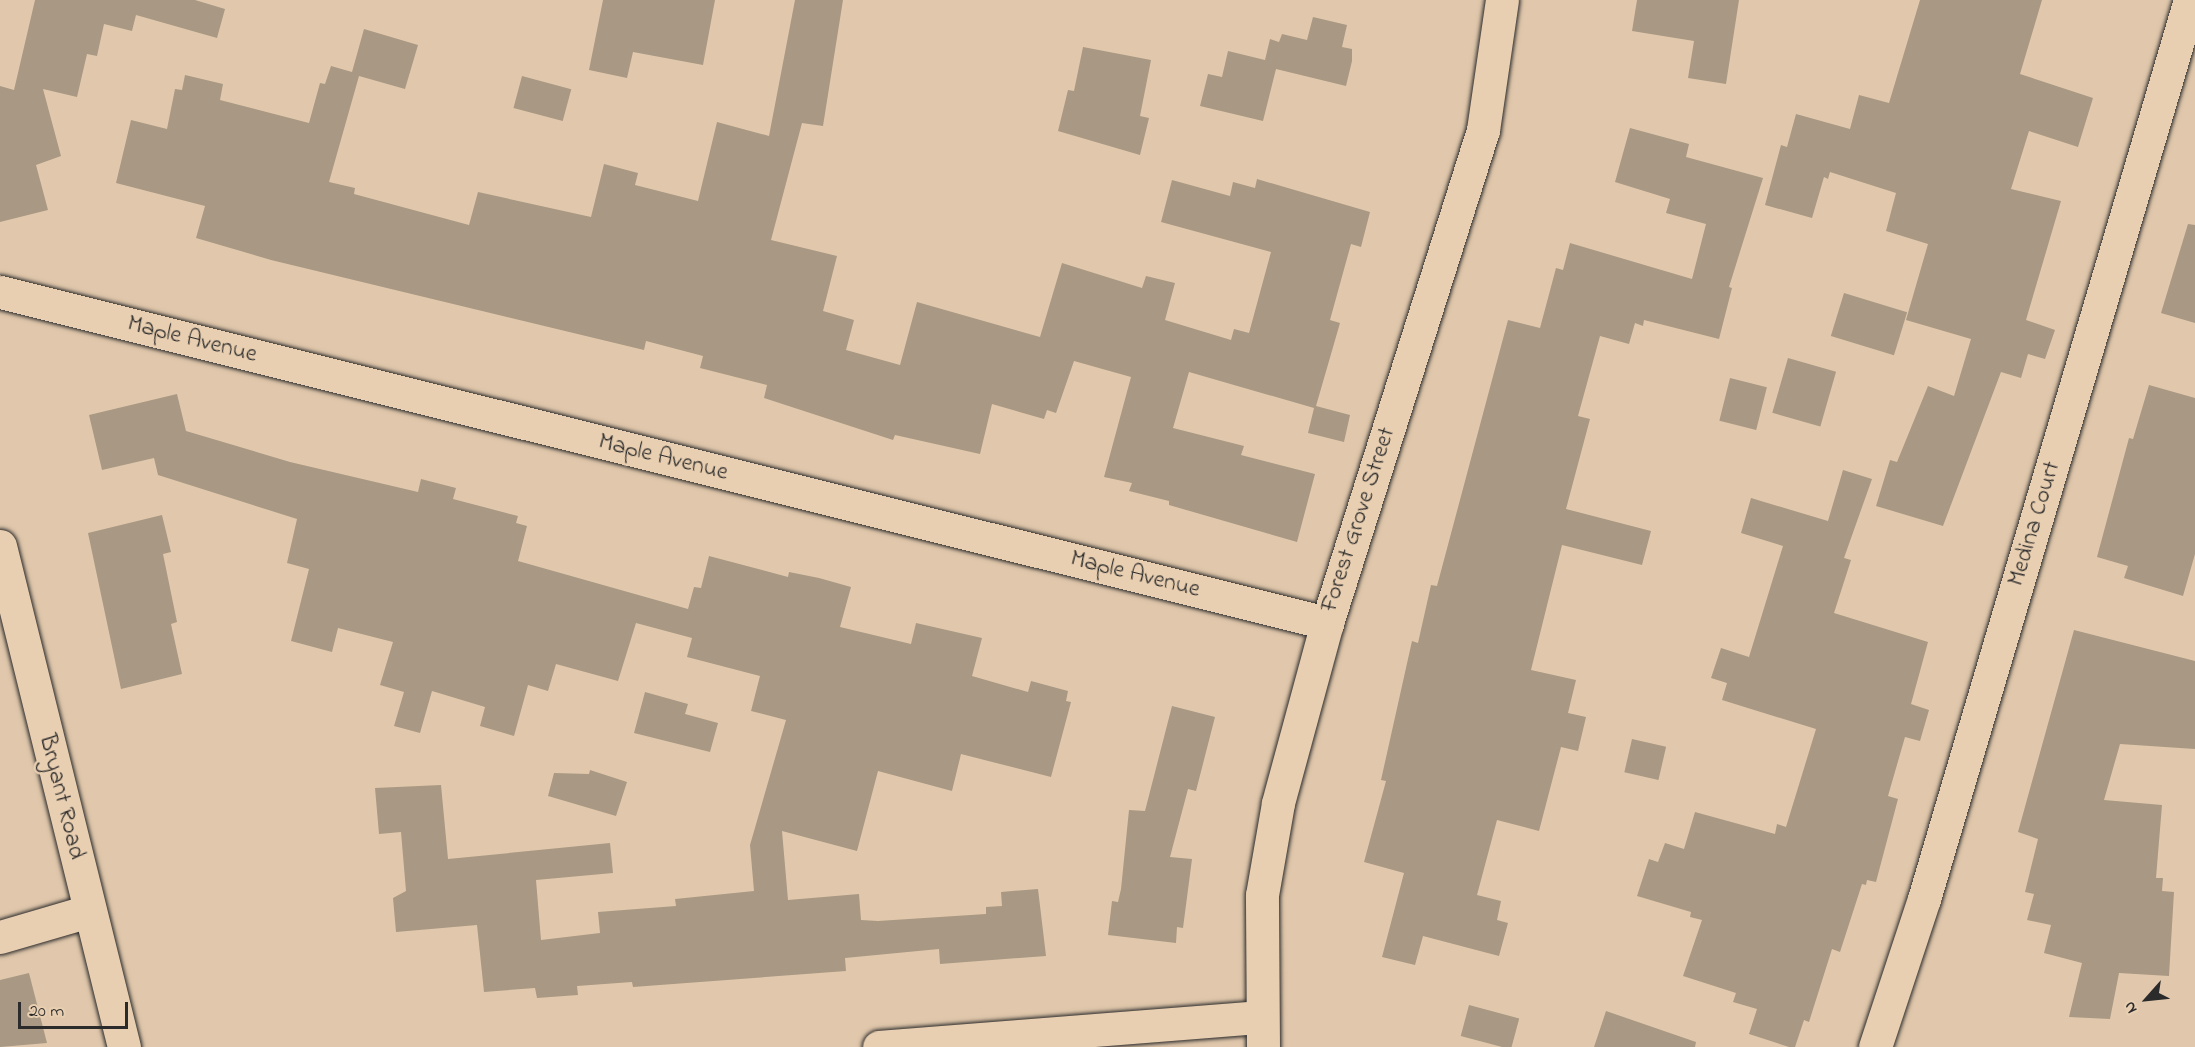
<!DOCTYPE html>
<style>
body{margin:0}
#map{position:relative;width:2195px;height:1047px;overflow:hidden;background:#e1c8ac;font-family:"Indie Flower",sans-serif}
div>[style]{position:absolute}
.building>*{inset:0;background:#a99883;transform-origin:0 0}
.roads{filter:drop-shadow(0 0 2px #2b2b2b) drop-shadow(0 0 2px #2b2b2b)}
.street>*{height:33px;margin:-16.5px;padding:0 16.5px;transform-origin:16.5px;border-radius:16.5px;background:#e9cfb1}
span{translate:-50% -50%;white-space:nowrap;text-align:center;line-height:1.15;-webkit-text-stroke:5px #e9cfb1;paint-order:stroke}
.street-label{font-size:24px;color:#2b2b2b}
.north{position:absolute;left:2117px;top:969px;width:60px;height:60px;-webkit-text-stroke:4px #e9cfb1;paint-order:stroke;rotate:243deg;font-size:16px;font-weight:700;line-height:24px;text-align:center;color:#2b2b2b}
.north::after{content:'';display:block;margin:auto;width:21px;height:27px;background:#2b2b2b;clip-path:polygon(50% 0,100% 100%,50% 72%,0 100%)}
.scale{position:absolute;left:18px;top:1002px;width:110px;height:27px;box-sizing:border-box;border:3px solid #2b2b2b;border-top:0;padding-left:8px;font-size:18px;line-height:21px;white-space:nowrap;color:#2b2b2b;-webkit-text-stroke:4px #e9cfb1;paint-order:stroke}
</style>
<div id="map">
<div class="building">
<div style="clip-path:polygon(35px 0,195px 0,225px 9px,217px 38px,136px 15px,132px 31px,104px 24px,97px 56px,87px 54px,77px 97px,43px 89px,61px 156px,36px 165px,48px 210px,0 222px,0 86px,14px 90px)"></div>
<div style="clip-path:polygon(603px 0,715px 0,703px 65px,633px 52px,627px 78px,589px 70px)"></div>
<div style="clip-path:polygon(795px 0,843px 0,823px 126px,802px 123px,771px 240px,837px 256px,823px 311px,854px 320px,846px 350px,900px 365px,917px 302px,1040px 337px,1062px 263px,1142px 288px,1146px 276px,1175px 283px,1165px 320px,1231px 340px,1234px 329px,1249px 333px,1271px 252px,1161px 222px,1172px 180px,1230px 196px,1233px 182px,1255px 188px,1257px 179px,1370px 212px,1361px 247px,1351px 244px,1330px 320px,1340px 323px,1316px 406px,1350px 415px,1344px 442px,1308px 433px,1314px 408px,1189px 372px,1173px 428px,1244px 446px,1241px 455px,1315px 474px,1297px 542px,1169px 505px,1169px 501px,1129px 491px,1132px 483px,1104px 477px,1131px 377px,1074px 361px,1056px 413px,1047px 410px,1044px 419px,992px 404px,980px 454px,895px 435px,893px 440px,764px 398px,767px 385px,700px 368px,703px 356px,646px 341px,644px 350px,271px 260px,196px 238px,205px 206px,116px 183px,131px 120px,167px 129px,175px 89px,182px 90px,185px 75px,223px 84px,220px 100px,309px 123px,320px 83px,325px 84px,331px 66px,352px 72px,364px 29px,418px 45px,405px 89px,359px 76px,329px 182px,355px 188px,354px 194px,469px 225px,478px 192px,591px 217px,604px 164px,638px 173px,635px 185px,698px 201px,717px 122px,769px 136px)"></div>
<div style="clip-path:polygon(1637px 0,1739px 0,1726px 84px,1688px 78px,1694px 41px,1632px 31px)"></div>
<div style="clip-path:polygon(1920px 0,2042px 0,2020px 74px,2093px 98px,2078px 147px,2029px 131px,2011px 189px,2061px 201px,2026px 320px,2055px 330px,2045px 359px,2028px 354px,2021px 378px,2001px 372px,1943px 526px,1876px 506px,1890px 460px,1897px 462px,1928px 386px,1954px 396px,1971px 339px,1906px 320px,1928px 244px,1886px 231px,1896px 193px,1830px 172px,1828px 179px,1824px 177px,1812px 218px,1765px 205px,1781px 145px,1787px 147px,1796px 114px,1850px 129px,1859px 95px,1889px 103px)"></div>
<div style="clip-path:polygon(1313px 17px,1347px 25px,1342px 47px,1352px 49px,1352px 61px,1346px 86px,1276px 69px,1263px 121px,1200px 106px,1208px 74px,1222px 77px,1228px 51px,1265px 60px,1270px 39px,1279px 42px,1282px 34px,1307px 40px)"></div>
<div style="clip-path:polygon(1083px 47px,1151px 60px,1140px 116px,1149px 118px,1140px 155px,1058px 131px,1068px 90px,1074px 91px)"></div>
<div style="left:522px;top:76px;width:51px;height:33px;rotate:15deg"></div>
<div style="clip-path:polygon(1630px 128px,1689px 144px,1686px 157px,1763px 178px,1729px 287px,1732px 288px,1719px 339px,1644px 320px,1643px 326px,1635px 323px,1629px 344px,1600px 336px,1578px 416px,1590px 419px,1566px 509px,1651px 531px,1642px 565px,1562px 545px,1531px 670px,1576px 680px,1568px 713px,1586px 717px,1578px 751px,1561px 747px,1539px 831px,1497px 820px,1477px 895px,1501px 901px,1497px 920px,1508px 923px,1499px 956px,1423px 936px,1415px 965px,1382px 957px,1404px 873px,1364px 862px,1386px 781px,1381px 780px,1412px 641px,1418px 643px,1431px 585px,1437px 586px,1508px 320px,1540px 328px,1556px 268px,1563px 270px,1570px 243px,1692px 279px,1706px 224px,1666px 213px,1670px 199px,1615px 182px)"></div>
<div style="clip-path:polygon(2188px 224px,2195px 225px,2195px 323px,2161px 313px)"></div>
<div style="left:1844px;top:293px;width:66px;height:45px;rotate:17deg"></div>
<div style="left:1788px;top:358px;width:50px;height:57px;rotate:16deg"></div>
<div style="left:1730px;top:378px;width:38px;height:44px;rotate:14deg"></div>
<div style="clip-path:polygon(2149px 385px,2195px 398px,2195px 554px,2183px 596px,2124px 578px,2128px 566px,2097px 557px,2129px 438px,2133px 439px)"></div>
<div style="clip-path:polygon(177px 394px,186px 431px,290px 462px,418px 492px,421px 479px,456px 488px,453px 499px,518px 516px,516px 523px,527px 526px,518px 561px,688px 609px,694px 587px,701px 588px,709px 556px,788px 577px,789px 572px,819px 578px,851px 587px,840px 627px,911px 644px,916px 623px,982px 638px,972px 676px,1028px 692px,1031px 681px,1068px 691px,1066px 701px,1071px 702px,1051px 777px,961px 754px,952px 791px,878px 771px,857px 851px,782px 831px,788px 900px,859px 894px,861px 920px,878px 921px,986px 914px,986px 907px,1002px 906px,1001px 892px,1038px 889px,1046px 956px,940px 964px,939px 949px,845px 958px,846px 971px,633px 987px,632px 982px,577px 986px,578px 995px,537px 998px,535px 988px,484px 992px,477px 925px,396px 932px,393px 898px,406px 891px,401px 832px,379px 834px,375px 788px,441px 785px,448px 859px,610px 843px,613px 873px,536px 880px,541px 940px,600px 933px,598px 912px,676px 906px,675px 899px,754px 891px,750px 845px,786px 720px,751px 711px,760px 676px,687px 657px,692px 638px,636px 623px,618px 681px,556px 664px,548px 691px,528px 685px,514px 736px,480px 726px,485px 707px,432px 691px,420px 733px,394px 726px,404px 692px,380px 685px,393px 642px,338px 628px,332px 652px,291px 641px,309px 569px,287px 563px,297px 519px,158px 475px,154px 458px,102px 470px,89px 415px)"></div>
<div style="clip-path:polygon(1843px 470px,1872px 479px,1844px 558px,1851px 560px,1834px 613px,1928px 642px,1911px 704px,1929px 710px,1920px 741px,1905px 737px,1888px 796px,1898px 799px,1876px 882px,1867px 880px,1866px 885px,1862px 884px,1840px 952px,1832px 949px,1809px 1022px,1804px 1020px,1795px 1047px,1789px 1047px,1749px 1034px,1757px 1009px,1733px 1002px,1736px 993px,1683px 976px,1702px 920px,1690px 917px,1691px 912px,1637px 896px,1649px 859px,1658px 862px,1665px 843px,1684px 849px,1695px 812px,1775px 834px,1777px 824px,1786px 827px,1816px 729px,1722px 700px,1727px 683px,1711px 678px,1721px 648px,1749px 657px,1783px 546px,1741px 533px,1751px 498px,1828px 521px)"></div>
<div style="clip-path:polygon(162px 515px,171px 552px,163px 554px,177px 622px,171px 624px,182px 674px,121px 689px,88px 533px)"></div>
<div style="clip-path:polygon(2074px 630px,2195px 661px,2195px 749px,2120px 744px,2104px 800px,2162px 805px,2156px 878px,2163px 878px,2162px 891px,2174px 892px,2169px 976px,2119px 973px,2110px 1019px,2069px 1017px,2082px 963px,2044px 953px,2051px 925px,2027px 920px,2034px 894px,2025px 892px,2038px 839px,2018px 832px)"></div>
<div style="clip-path:polygon(645px 692px,688px 704px,685px 714px,718px 723px,710px 752px,634px 733px)"></div>
<div style="clip-path:polygon(1172px 706px,1215px 717px,1196px 791px,1188px 789px,1170px 857px,1192px 859px,1183px 928px,1177px 927px,1176px 943px,1108px 935px,1112px 901px,1118px 902px,1121px 889px,1129px 810px,1145px 811px)"></div>
<div style="left:1632px;top:739px;width:35px;height:34px;rotate:13deg"></div>
<div style="clip-path:polygon(590px 770px,627px 782px,616px 816px,548px 796px,554px 773px,589px 774px)"></div>
<div style="clip-path:polygon(29px 973px,47px 1043px,0 1047px,0 980px)"></div>
<div style="left:1469px;top:1005px;width:52px;height:32px;rotate:15deg"></div>
<div style="clip-path:polygon(1606px 1011px,1696px 1042px,1695px 1047px,1594px 1047px)"></div>
</div>
<div class="roads">
<div class="street">
<div style="left:0;top:292px;width:1368px;rotate:14.01deg"></div>
<div style="left:0;top:546px;width:516px;rotate:76.1deg"></div>
<div style="left:0;top:937px;width:93px;rotate:-16.3deg"></div>
<div style="left:879px;top:1047px;width:383px;rotate:-4.5deg"></div>
<div style="left:1263px;top:1047px;width:152px;rotate:-90.4deg"></div>
<div style="left:1262px;top:895px;width:93px;rotate:-80.1deg"></div>
<div style="left:1278px;top:803px;width:187px;rotate:-74.8deg"></div>
<div style="left:1327px;top:623px;width:517px;rotate:-72.44deg"></div>
<div style="left:1483px;top:130px;width:131px;rotate:-81.7deg"></div>
<div style="left:1875px;top:1047px;width:156px;rotate:-71.7deg"></div>
<div style="left:1924px;top:899px;width:938px;rotate:-73.52deg"></div>
</div>
</div>
<div class="street-label">
<span style="left:192px;top:340px;rotate:14deg">Maple Avenue</span>
<span style="left:663px;top:458px;rotate:14deg">Maple Avenue</span>
<span style="left:1359px;top:520px;rotate:-72deg">Forest Grove Street</span>
<span style="left:2035px;top:524px;rotate:-73deg">Medina Court</span>
<span style="left:1135px;top:575px;rotate:14deg">Maple Avenue</span>
<span style="left:61px;top:797px;rotate:76deg">Bryant Road</span>
</div>
<div class="north">N</div>
<div class="scale">20 m</div>
</div>
